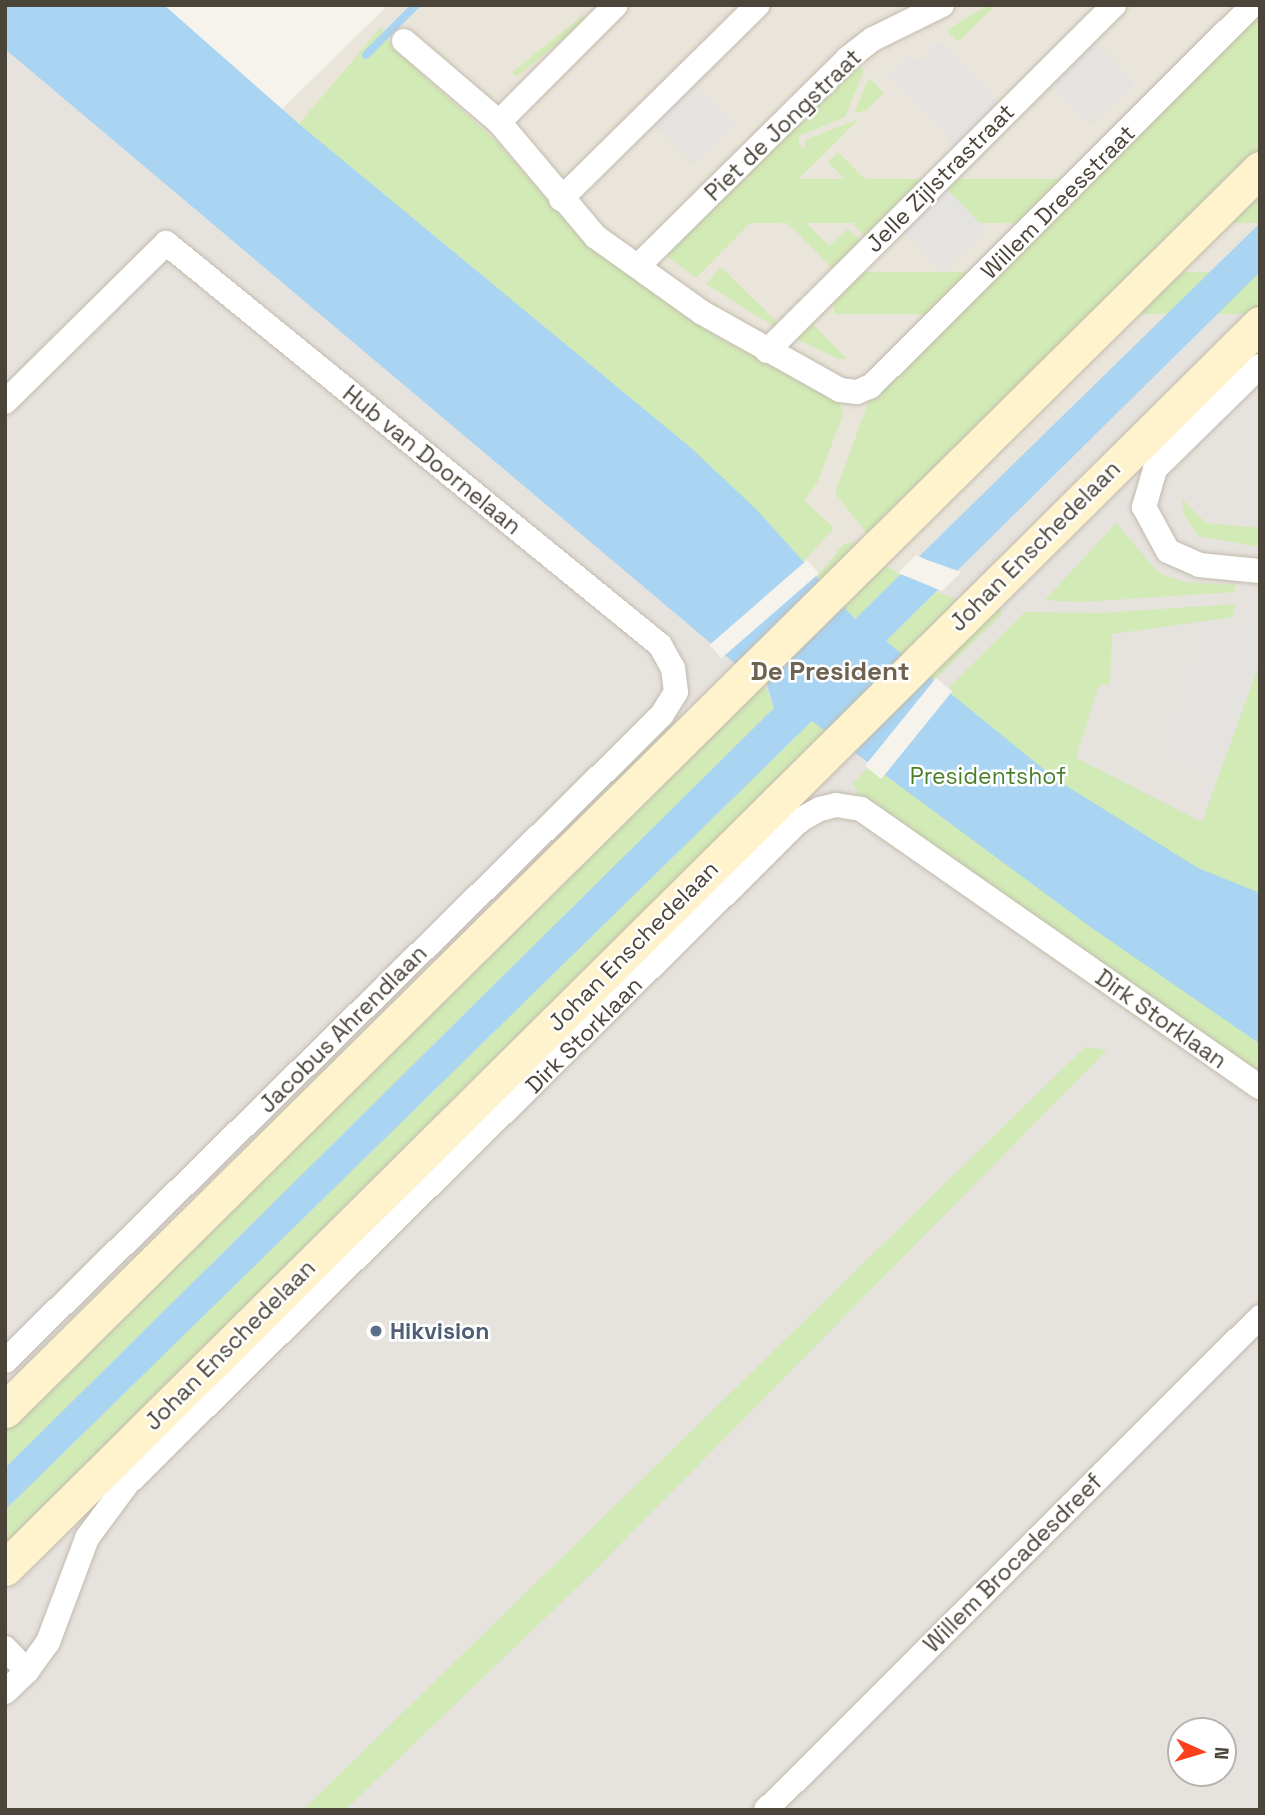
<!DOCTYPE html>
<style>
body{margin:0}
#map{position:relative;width:1265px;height:1815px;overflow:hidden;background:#f6f3ec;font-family:"Space Grotesk",sans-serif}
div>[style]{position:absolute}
.residential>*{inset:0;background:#eae5da}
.industrial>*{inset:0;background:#e6e2dd}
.green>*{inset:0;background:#d2eab5;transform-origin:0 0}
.parking>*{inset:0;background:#e5e3e0;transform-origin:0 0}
.water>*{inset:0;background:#a9d4f2}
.pier>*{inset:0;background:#f6f3ec;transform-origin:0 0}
.stream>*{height:8px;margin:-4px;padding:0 4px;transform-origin:4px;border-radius:4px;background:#a9d4f2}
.roads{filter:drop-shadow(0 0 2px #c2bbae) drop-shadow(0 0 2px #c2bbae)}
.street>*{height:24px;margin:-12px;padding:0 12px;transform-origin:12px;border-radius:12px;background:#fff}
.secondary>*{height:35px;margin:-17.5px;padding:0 17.5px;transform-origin:17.5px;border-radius:17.5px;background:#fff3cd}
.dots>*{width:19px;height:19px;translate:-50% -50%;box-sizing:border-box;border:4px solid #fff;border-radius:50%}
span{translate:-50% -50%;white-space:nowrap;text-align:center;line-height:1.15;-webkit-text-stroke:5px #fff;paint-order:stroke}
.street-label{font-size:23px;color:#4b4439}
.park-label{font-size:23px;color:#4a7f2a}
.service-label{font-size:23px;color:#4e5e75;font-weight:700}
.left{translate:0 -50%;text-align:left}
.quarter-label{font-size:26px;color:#6e6250;font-weight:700}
.frame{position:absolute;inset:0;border:7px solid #4b4439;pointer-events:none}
.north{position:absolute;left:1167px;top:1717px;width:70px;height:70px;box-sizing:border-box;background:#fff;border:2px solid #b7b4b0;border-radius:50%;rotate:94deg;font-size:19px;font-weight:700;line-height:28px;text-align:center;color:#4b4439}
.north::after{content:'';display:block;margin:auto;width:24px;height:32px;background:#fc3f1d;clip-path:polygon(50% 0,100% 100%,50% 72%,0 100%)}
</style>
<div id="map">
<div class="residential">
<div style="clip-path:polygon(388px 5px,1260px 5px,1260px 241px,829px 674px,226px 164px)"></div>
</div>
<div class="industrial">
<div style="clip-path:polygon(evenodd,5px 5px,829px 674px,1260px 241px,1260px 1810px,5px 1810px,5px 5px,1181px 1731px,1223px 1731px,1223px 1773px,1181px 1773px,1181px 1731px)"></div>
</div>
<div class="green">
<div style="clip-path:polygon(988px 5px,994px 7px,958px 42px,947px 30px)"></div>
<div style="clip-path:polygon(1260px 13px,1260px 153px,873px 541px,835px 493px,869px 400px)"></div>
<div style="left:583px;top:15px;width:6px;height:91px;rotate:51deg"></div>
<div style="clip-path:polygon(381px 27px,393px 48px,495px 140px,563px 218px,709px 332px,840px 403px,843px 415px,817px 483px,804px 500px,834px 528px,803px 562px,688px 446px,299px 124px)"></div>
<div style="clip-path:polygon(859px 67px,864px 71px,845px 117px,799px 136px,799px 143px,805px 150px,805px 140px,859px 119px,775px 202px,745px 174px)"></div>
<div style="clip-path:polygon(869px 78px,884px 93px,866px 111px,854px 113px)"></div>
<div style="clip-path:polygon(838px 152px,893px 208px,865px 237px,853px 224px,870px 205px,828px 162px)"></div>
<div style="clip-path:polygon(739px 178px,767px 206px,696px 278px,668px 257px,668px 248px)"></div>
<div style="left:1260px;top:179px;width:44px;height:520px;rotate:90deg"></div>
<div style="clip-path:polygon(786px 203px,829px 246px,848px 229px,860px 241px,833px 269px,777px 212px)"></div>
<div style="clip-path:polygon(721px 267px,778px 323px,775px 327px,706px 284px)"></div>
<div style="left:1260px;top:272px;width:42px;height:426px;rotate:90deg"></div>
<div style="clip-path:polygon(809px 320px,847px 359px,838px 359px,793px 337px)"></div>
<div style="clip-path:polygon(1182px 499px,1206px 523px,1260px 528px,1260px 547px,1198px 536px,1184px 515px)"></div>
<div style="clip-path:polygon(1116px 523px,1159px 573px,1185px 582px,1235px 585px,1235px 592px,1081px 602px,1045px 600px)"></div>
<div style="clip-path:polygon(854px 542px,861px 550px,825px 584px,817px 576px,844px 544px)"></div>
<div style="clip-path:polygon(877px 562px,901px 574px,856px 620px,839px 602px)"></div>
<div style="clip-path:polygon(936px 592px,967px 602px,906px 658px,886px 641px)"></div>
<div style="clip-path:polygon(1235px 604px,1233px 617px,1112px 634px,1110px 685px,1099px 685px,1076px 758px,1202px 822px,1260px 661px,1260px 1071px,1154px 1004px,858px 794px,853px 783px,1025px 612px,1101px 613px)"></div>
<div style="clip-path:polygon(999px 606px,1002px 614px,934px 680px,925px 673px)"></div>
<div style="clip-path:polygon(763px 680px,774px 708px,5px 1468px,5px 1421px)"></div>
<div style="clip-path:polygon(812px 721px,831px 733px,5px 1555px,5px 1510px)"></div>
<div style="clip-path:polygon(1085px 1047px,1107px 1050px,591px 1574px,345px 1810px,303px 1810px)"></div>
</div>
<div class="parking">
<div style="left:1094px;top:40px;width:59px;height:62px;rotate:46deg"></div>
<div style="clip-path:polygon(939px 41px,1001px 104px,958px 147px,887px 75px,909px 54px,917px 62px)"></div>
<div style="left:696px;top:84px;width:57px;height:59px;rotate:45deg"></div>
<div style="left:945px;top:187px;width:60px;height:61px;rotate:46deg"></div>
<div style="clip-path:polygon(1260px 622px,1260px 661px,1219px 775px,1165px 752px,1211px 623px)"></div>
</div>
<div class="water">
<div style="clip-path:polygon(5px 5px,164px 5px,299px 124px,690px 447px,757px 510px,855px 619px,1260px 223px,1260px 272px,886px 641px,1057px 780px,1198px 868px,1260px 893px,1260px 1044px,1089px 926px,812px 721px,5px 1510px,5px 1468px,774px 708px,766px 682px,739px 667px,5px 49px)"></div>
</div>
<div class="pier">
<div style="clip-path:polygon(916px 555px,927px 560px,961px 572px,942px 591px,898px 573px)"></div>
<div style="left:807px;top:560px;width:18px;height:129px;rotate:49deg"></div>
<div style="left:936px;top:678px;width:21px;height:113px;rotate:39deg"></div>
</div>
<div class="stream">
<div style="left:366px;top:55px;width:71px;rotate:-45deg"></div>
</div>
<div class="roads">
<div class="street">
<div style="left:404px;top:41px;width:125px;rotate:40.5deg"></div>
<div style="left:499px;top:122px;width:150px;rotate:49.9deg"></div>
<div style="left:596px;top:237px;width:129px;rotate:35.5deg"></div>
<div style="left:701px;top:312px;width:159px;rotate:29.3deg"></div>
<div style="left:840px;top:390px;width:17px;rotate:7deg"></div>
<div style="left:857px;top:392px;width:15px;rotate:-23deg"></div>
<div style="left:871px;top:386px;width:540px;rotate:-44.92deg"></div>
<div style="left:499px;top:122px;width:165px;rotate:-45deg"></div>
<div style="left:561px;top:199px;width:276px;rotate:-44.6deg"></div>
<div style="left:639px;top:265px;width:293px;rotate:-44.7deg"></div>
<div style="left:847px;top:59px;width:33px;rotate:-38deg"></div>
<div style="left:873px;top:39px;width:77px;rotate:-26.2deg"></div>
<div style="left:767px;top:351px;width:490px;rotate:-44.9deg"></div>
<div style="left:1260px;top:366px;width:147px;rotate:135.6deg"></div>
<div style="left:1155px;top:469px;width:40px;rotate:106deg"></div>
<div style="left:1144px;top:507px;width:50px;rotate:61.4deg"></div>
<div style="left:1168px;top:551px;width:34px;rotate:24deg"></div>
<div style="left:1199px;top:565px;width:61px;rotate:5.6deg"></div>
<div style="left:5px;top:402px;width:226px;rotate:-44.6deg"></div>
<div style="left:166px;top:243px;width:637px;rotate:39.14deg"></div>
<div style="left:660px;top:645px;width:26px;rotate:61deg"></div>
<div style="left:673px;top:668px;width:24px;rotate:83deg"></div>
<div style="left:676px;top:692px;width:28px;rotate:122deg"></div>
<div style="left:661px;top:716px;width:920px;rotate:135.48deg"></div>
<div style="left:5px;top:1648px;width:32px;rotate:46deg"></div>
<div style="left:27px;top:1671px;width:30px;rotate:136deg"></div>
<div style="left:27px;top:1671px;width:36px;rotate:-54deg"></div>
<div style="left:48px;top:1642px;width:111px;rotate:-69.4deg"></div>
<div style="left:87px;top:1538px;width:67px;rotate:-53.5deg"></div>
<div style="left:127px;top:1484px;width:945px;rotate:-44.61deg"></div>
<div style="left:800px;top:820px;width:23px;rotate:-29deg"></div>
<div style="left:820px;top:809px;width:16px;rotate:-14deg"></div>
<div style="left:836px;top:805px;width:25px;rotate:9deg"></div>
<div style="left:861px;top:809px;width:486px;rotate:34.9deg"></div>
<div style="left:766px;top:1810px;width:698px;rotate:-44.94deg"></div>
</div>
<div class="secondary">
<div style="left:5px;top:1410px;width:1765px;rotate:-44.68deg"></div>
<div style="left:5px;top:1568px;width:1767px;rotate:-44.75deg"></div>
</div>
</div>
<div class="dots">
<div style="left:376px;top:1331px;background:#5c6f8a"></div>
</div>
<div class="street-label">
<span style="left:783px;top:125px;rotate:-44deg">Piet de Jongstraat</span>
<span style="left:940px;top:178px;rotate:-45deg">Jelle Zijlstrastraat</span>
<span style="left:1058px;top:202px;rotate:-45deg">Willem Dreesstraat</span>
<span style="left:432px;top:460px;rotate:39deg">Hub van Doornelaan</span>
<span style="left:1035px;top:546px;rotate:-45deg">Johan Enschedelaan</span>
<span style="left:633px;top:946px;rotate:-45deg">Johan Enschedelaan</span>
<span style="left:1161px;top:1019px;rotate:35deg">Dirk Storklaan</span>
<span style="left:343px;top:1029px;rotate:-45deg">Jacobus Ahrendlaan</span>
<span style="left:584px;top:1035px;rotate:-45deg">Dirk Storklaan</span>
<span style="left:230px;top:1345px;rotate:-45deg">Johan Enschedelaan</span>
<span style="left:1013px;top:1563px;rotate:-45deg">Willem Brocadesdreef</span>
</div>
<div class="park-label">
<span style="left:988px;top:776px">Presidentshof</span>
</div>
<div class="service-label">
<span class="left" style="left:390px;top:1331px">Hikvision</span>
</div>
<div class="quarter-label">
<span style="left:830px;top:672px">De President</span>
</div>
<div class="frame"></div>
<div class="north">N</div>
</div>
